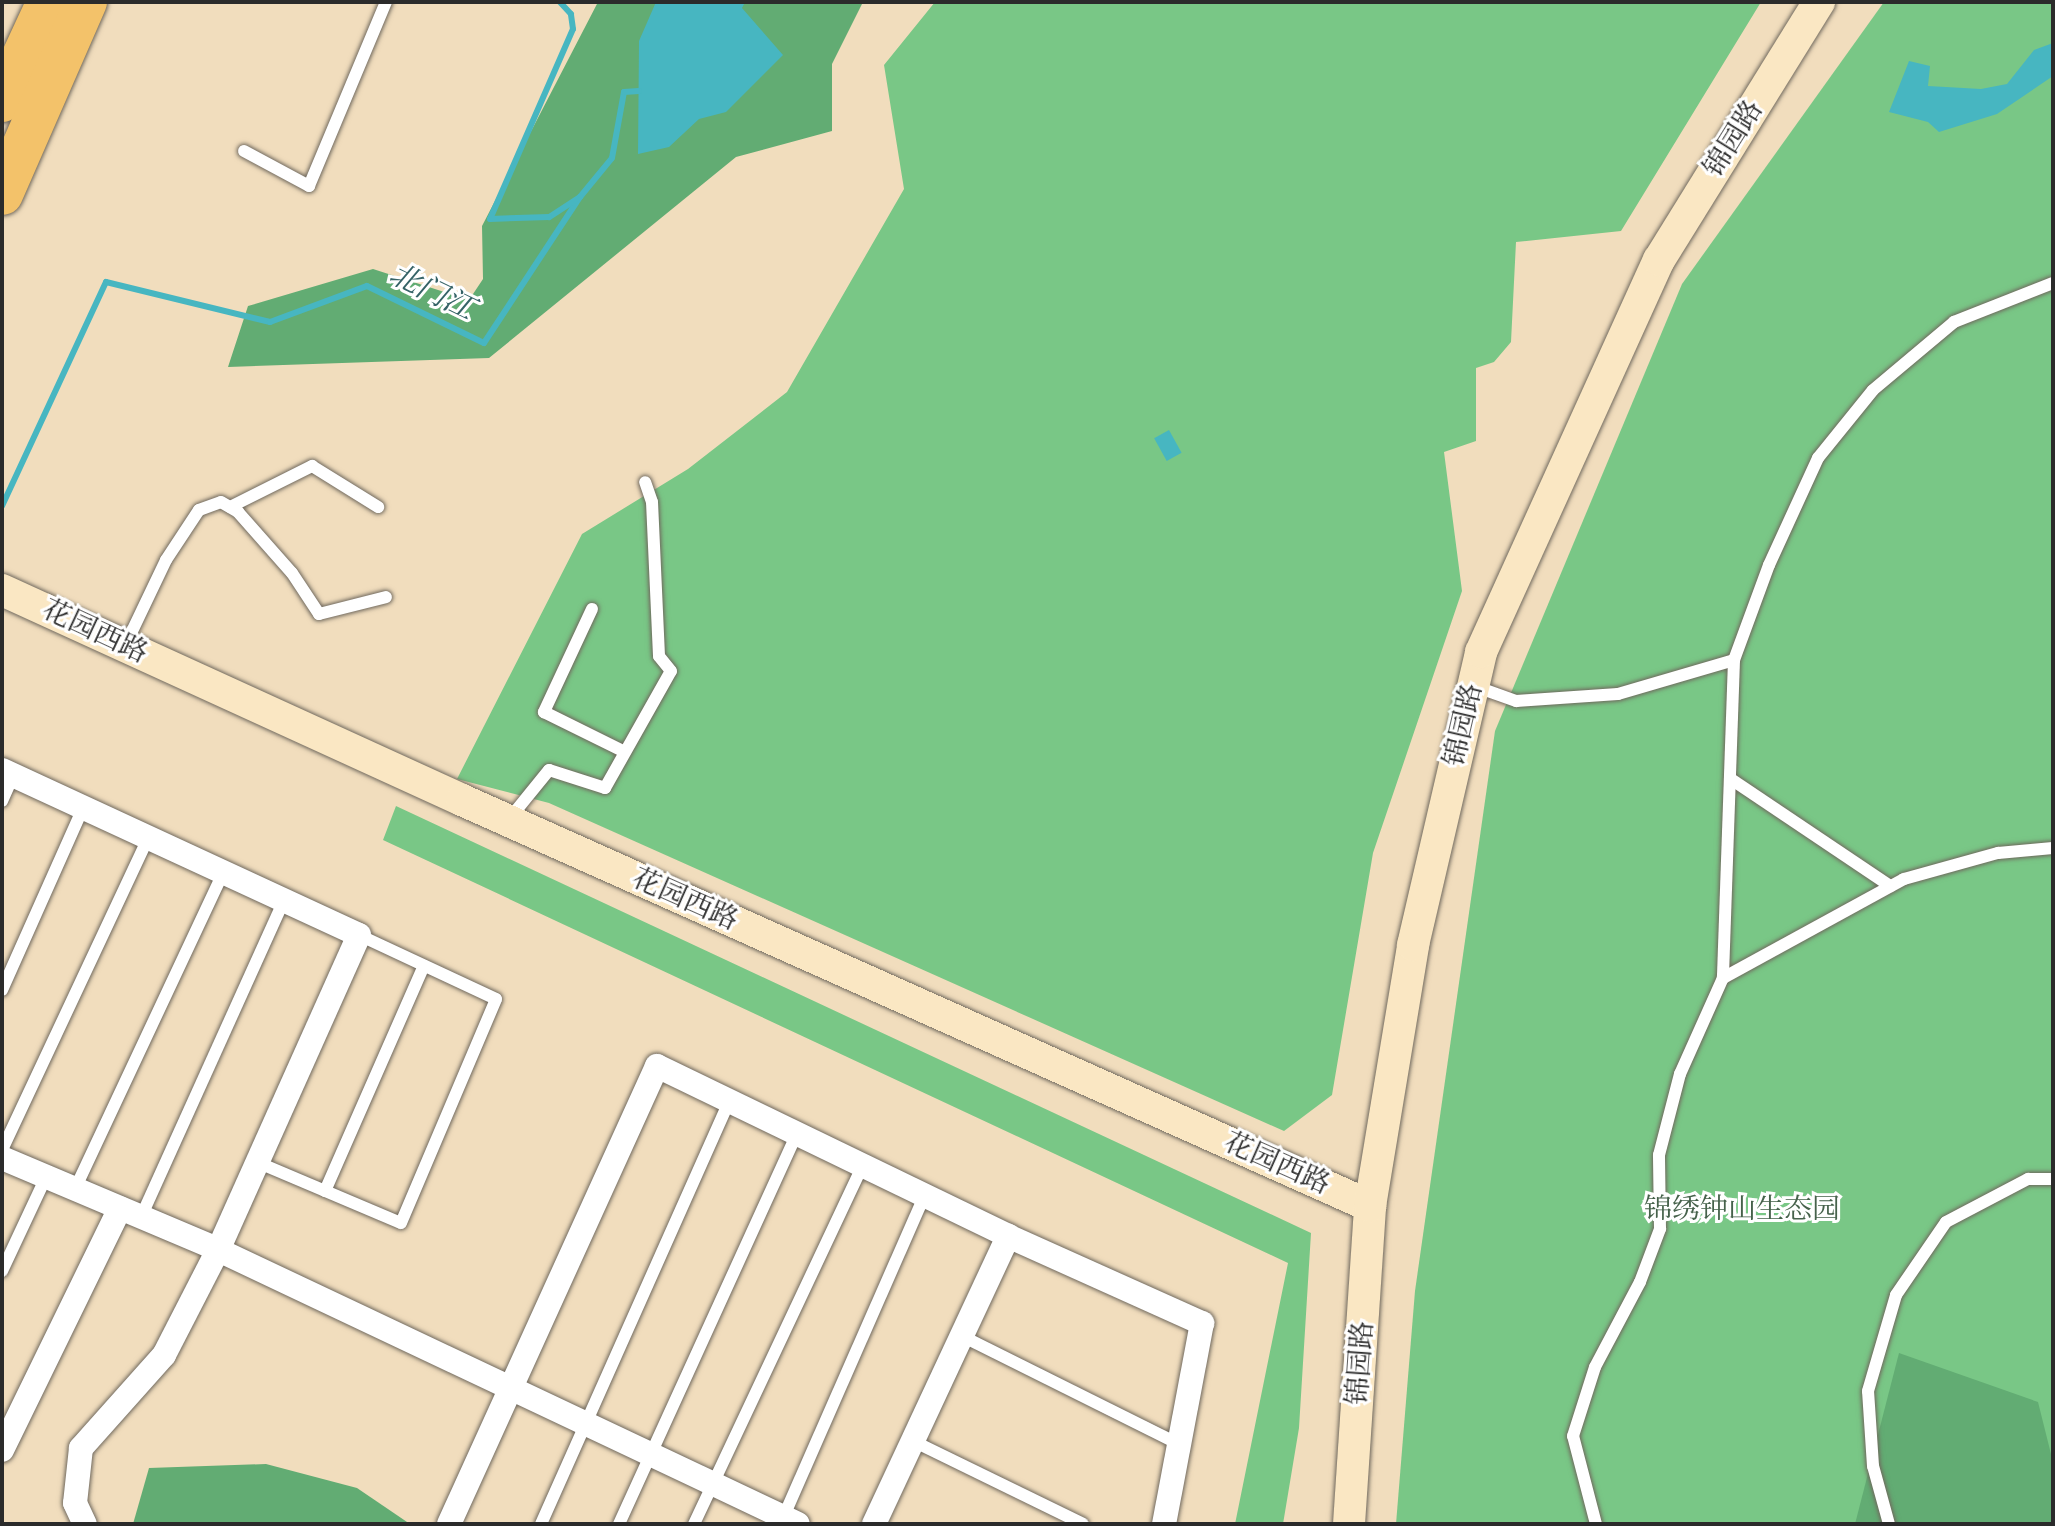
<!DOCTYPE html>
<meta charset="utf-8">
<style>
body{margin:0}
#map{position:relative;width:2055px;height:1526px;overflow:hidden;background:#f1ddbd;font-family:"IM FELL DW Pica","Noto Serif SC",serif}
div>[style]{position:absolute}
.green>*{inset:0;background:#79c786}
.forest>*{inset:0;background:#62ac73}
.water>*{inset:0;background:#47b6c1;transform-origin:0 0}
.stream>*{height:6px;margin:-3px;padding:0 3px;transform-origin:3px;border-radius:3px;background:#47b6c1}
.roads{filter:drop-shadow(0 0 2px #70695e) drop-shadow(0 0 2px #70695e)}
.lane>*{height:12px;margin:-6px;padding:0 6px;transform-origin:6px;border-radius:6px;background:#fff}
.street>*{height:24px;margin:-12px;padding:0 12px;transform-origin:12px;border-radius:12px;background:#fff}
.secondary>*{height:32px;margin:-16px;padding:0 16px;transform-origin:16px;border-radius:16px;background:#fae7c3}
.highway>*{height:42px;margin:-21px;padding:0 21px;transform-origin:21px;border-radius:21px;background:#f3c26a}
span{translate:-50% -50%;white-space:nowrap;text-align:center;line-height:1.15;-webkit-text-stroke:6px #fff;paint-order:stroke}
.street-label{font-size:28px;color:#2b2b2b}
.park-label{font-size:28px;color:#46624b}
.water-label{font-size:30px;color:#366367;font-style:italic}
.frame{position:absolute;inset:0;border:4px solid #2b2b2b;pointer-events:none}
</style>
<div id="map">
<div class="green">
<div style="clip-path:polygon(935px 2px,1761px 2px,1621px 231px,1516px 242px,1511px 342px,1494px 362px,1476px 368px,1476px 441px,1444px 452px,1462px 591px,1373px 853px,1332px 1095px,1284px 1131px,549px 803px,457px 779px,582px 534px,688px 469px,787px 392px,904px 189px,884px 65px)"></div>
<div style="clip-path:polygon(1884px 2px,2053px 2px,2053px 1524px,1396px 1524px,1415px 1291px,1495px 731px,1682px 284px)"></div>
<div style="clip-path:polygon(396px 806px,1311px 1233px,1299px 1428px,1283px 1524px,1235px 1524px,1288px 1263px,383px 840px)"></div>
</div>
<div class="forest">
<div style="clip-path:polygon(598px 2px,863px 2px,832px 64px,832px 131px,736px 157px,489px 358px,228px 367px,248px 306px,373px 269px,469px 300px,483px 279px,482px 226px)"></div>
<div style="clip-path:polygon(1899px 1353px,2038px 1402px,2053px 1462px,2053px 1524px,1855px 1524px)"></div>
<div style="clip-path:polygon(266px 1464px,357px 1488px,410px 1524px,133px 1524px,149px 1468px)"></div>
</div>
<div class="water">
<div style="clip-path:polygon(656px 2px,745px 2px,742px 8px,783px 55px,726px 112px,699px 119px,669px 147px,638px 154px,639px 41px)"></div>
<div style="clip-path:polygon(2053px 43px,2053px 76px,1997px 114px,1939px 132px,1928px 122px,1889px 112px,1909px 61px,1930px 66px,1928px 86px,1981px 89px,2007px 84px,2034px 50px)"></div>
<div style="left:1169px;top:430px;width:26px;height:17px;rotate:61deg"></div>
</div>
<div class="stream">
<div style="left:580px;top:197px;width:50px;rotate:-50.6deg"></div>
<div style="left:612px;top:158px;width:67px;rotate:-79.7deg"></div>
<div style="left:624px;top:92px;width:15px;rotate:-4deg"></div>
<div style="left:2px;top:506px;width:247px;rotate:-65.1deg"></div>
<div style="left:106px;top:282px;width:169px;rotate:13.7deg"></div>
<div style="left:270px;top:322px;width:103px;rotate:-20.4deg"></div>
<div style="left:367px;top:286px;width:130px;rotate:26deg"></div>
<div style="left:484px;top:343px;width:175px;rotate:-56.7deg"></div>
<div style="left:580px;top:197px;width:37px;rotate:147deg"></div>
<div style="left:549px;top:217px;width:59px;rotate:178.1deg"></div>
<div style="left:490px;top:219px;width:207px;rotate:-66.4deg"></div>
<div style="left:573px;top:29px;width:15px;rotate:-98deg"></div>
<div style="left:571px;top:14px;width:16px;rotate:-133deg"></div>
</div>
<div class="roads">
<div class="lane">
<div style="left:244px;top:151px;width:74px;rotate:28.3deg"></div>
<div style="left:309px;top:186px;width:199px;rotate:-67.3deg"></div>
<div style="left:230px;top:507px;width:92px;rotate:-26.6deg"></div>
<div style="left:312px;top:466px;width:78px;rotate:31.8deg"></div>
<div style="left:592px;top:609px;width:114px;rotate:115deg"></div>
<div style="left:544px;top:712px;width:90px;rotate:26.3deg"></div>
<div style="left:125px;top:646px;width:95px;rotate:-64.5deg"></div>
<div style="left:166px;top:560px;width:60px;rotate:-56.6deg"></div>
<div style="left:199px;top:510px;width:23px;rotate:-20deg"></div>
<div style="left:221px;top:502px;width:20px;rotate:30deg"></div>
<div style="left:238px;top:512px;width:81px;rotate:48.5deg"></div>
<div style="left:292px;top:573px;width:49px;rotate:56.6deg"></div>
<div style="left:319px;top:614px;width:69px;rotate:-14.2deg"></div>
<div style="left:1734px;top:660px;width:101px;rotate:-69.8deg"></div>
<div style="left:1769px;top:565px;width:118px;rotate:-65.4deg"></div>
<div style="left:1818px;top:458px;width:87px;rotate:-51deg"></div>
<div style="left:1873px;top:390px;width:106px;rotate:-40deg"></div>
<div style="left:1954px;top:322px;width:106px;rotate:-21.5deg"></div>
<div style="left:1474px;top:686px;width:45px;rotate:19.7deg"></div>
<div style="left:1516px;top:701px;width:102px;rotate:-3.9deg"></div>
<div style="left:1618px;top:694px;width:121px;rotate:-16.3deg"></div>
<div style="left:1734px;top:660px;width:318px;rotate:92deg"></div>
<div style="left:1723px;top:978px;width:206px;rotate:-28.7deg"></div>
<div style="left:1904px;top:879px;width:98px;rotate:-15.5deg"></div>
<div style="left:1998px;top:853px;width:55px;rotate:-5.2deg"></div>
<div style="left:1731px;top:779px;width:192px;rotate:33.9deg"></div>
<div style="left:2px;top:801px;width:27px;rotate:-66deg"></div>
<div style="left:510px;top:818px;width:62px;rotate:-50.9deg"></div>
<div style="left:549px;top:770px;width:59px;rotate:17.8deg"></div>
<div style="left:605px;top:788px;width:134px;rotate:-60.6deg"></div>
<div style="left:671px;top:671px;width:19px;rotate:-129deg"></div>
<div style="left:659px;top:656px;width:154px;rotate:-92.6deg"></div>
<div style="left:652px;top:502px;width:21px;rotate:-109deg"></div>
<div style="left:2px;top:990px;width:199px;rotate:-66deg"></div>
<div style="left:2px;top:1150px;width:344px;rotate:-64.9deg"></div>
<div style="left:257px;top:1162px;width:156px;rotate:23deg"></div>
<div style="left:401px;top:1223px;width:243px;rotate:-67deg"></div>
<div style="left:496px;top:999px;width:151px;rotate:-155deg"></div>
<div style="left:75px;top:1189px;width:349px;rotate:-64.9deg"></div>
<div style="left:325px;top:1191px;width:246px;rotate:-66.3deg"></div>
<div style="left:141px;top:1217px;width:347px;rotate:-65.7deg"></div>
<div style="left:2px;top:1271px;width:104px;rotate:-64.9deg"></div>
<div style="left:962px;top:1336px;width:242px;rotate:26.5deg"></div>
<div style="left:913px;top:1441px;width:189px;rotate:26deg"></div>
<div style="left:783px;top:1518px;width:353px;rotate:-66.3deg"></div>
<div style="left:541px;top:1524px;width:463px;rotate:-66deg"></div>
<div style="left:619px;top:1524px;width:429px;rotate:-65.5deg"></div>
<div style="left:694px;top:1524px;width:397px;rotate:-64.8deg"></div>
<div style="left:1596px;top:1524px;width:91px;rotate:-104.6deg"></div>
<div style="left:1573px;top:1436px;width:72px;rotate:-72.3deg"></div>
<div style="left:1595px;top:1367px;width:96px;rotate:-62.1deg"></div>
<div style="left:1640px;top:1282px;width:57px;rotate:-69.3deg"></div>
<div style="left:1660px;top:1229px;width:74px;rotate:-90.8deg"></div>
<div style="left:1659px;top:1155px;width:84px;rotate:-75.5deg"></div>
<div style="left:1680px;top:1074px;width:105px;rotate:-65.9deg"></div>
<div style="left:1889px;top:1524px;width:60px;rotate:-105.4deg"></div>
<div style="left:1873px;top:1466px;width:75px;rotate:-93.8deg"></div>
<div style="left:1868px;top:1391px;width:100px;rotate:-73.7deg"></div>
<div style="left:1896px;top:1295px;width:88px;rotate:-55.6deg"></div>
<div style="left:1946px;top:1222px;width:93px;rotate:-27.7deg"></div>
<div style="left:2028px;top:1179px;width:25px"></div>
</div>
<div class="street">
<div style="left:2px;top:770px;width:393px;rotate:24.8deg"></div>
<div style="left:359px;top:935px;width:345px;rotate:114.1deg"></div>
<div style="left:218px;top:1250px;width:118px;rotate:117.2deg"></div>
<div style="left:164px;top:1355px;width:125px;rotate:131.7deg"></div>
<div style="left:81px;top:1448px;width:55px;rotate:96.2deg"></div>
<div style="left:75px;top:1503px;width:23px;rotate:65deg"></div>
<div style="left:2px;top:1158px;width:226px;rotate:22.9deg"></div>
<div style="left:210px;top:1246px;width:650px;rotate:25.3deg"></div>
<div style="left:2px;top:1450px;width:269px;rotate:-64deg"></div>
<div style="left:449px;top:1524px;width:503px;rotate:-65.57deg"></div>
<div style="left:657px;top:1066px;width:390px;rotate:25.8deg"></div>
<div style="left:1008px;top:1236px;width:213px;rotate:24.2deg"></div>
<div style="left:1202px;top:1323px;width:205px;rotate:100.7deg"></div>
<div style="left:874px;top:1524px;width:318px;rotate:-65deg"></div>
</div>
<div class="secondary">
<div style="left:2px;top:590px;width:506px;rotate:24.54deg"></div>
<div style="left:462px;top:800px;width:995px;rotate:24.09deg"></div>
<div style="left:1349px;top:1524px;width:319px;rotate:-86.2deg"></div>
<div style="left:1370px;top:1206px;width:265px;rotate:-80.6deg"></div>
<div style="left:1413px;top:945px;width:301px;rotate:-76.9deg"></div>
<div style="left:1481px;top:652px;width:431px;rotate:-65.6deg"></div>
<div style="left:1659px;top:260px;width:304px;rotate:-58.2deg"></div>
</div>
<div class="highway">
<div style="left:2px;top:101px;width:109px;rotate:-65.1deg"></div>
<div style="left:2px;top:194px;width:210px;rotate:-66.4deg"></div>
</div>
</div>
<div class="street-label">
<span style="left:1734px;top:139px;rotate:-58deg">锦园路</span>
<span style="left:95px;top:632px;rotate:25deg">花园西路</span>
<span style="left:1464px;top:725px;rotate:-77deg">锦园路</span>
<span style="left:685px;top:900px;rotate:24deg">花园西路</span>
<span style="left:1277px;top:1164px;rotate:24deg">花园西路</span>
<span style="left:1361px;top:1363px;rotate:-86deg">锦园路</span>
</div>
<div class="park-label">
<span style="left:1742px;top:1210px">锦绣钟山生态园</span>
</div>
<div class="water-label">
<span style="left:431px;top:293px;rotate:26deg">北门江</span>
</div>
<div class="frame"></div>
</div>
